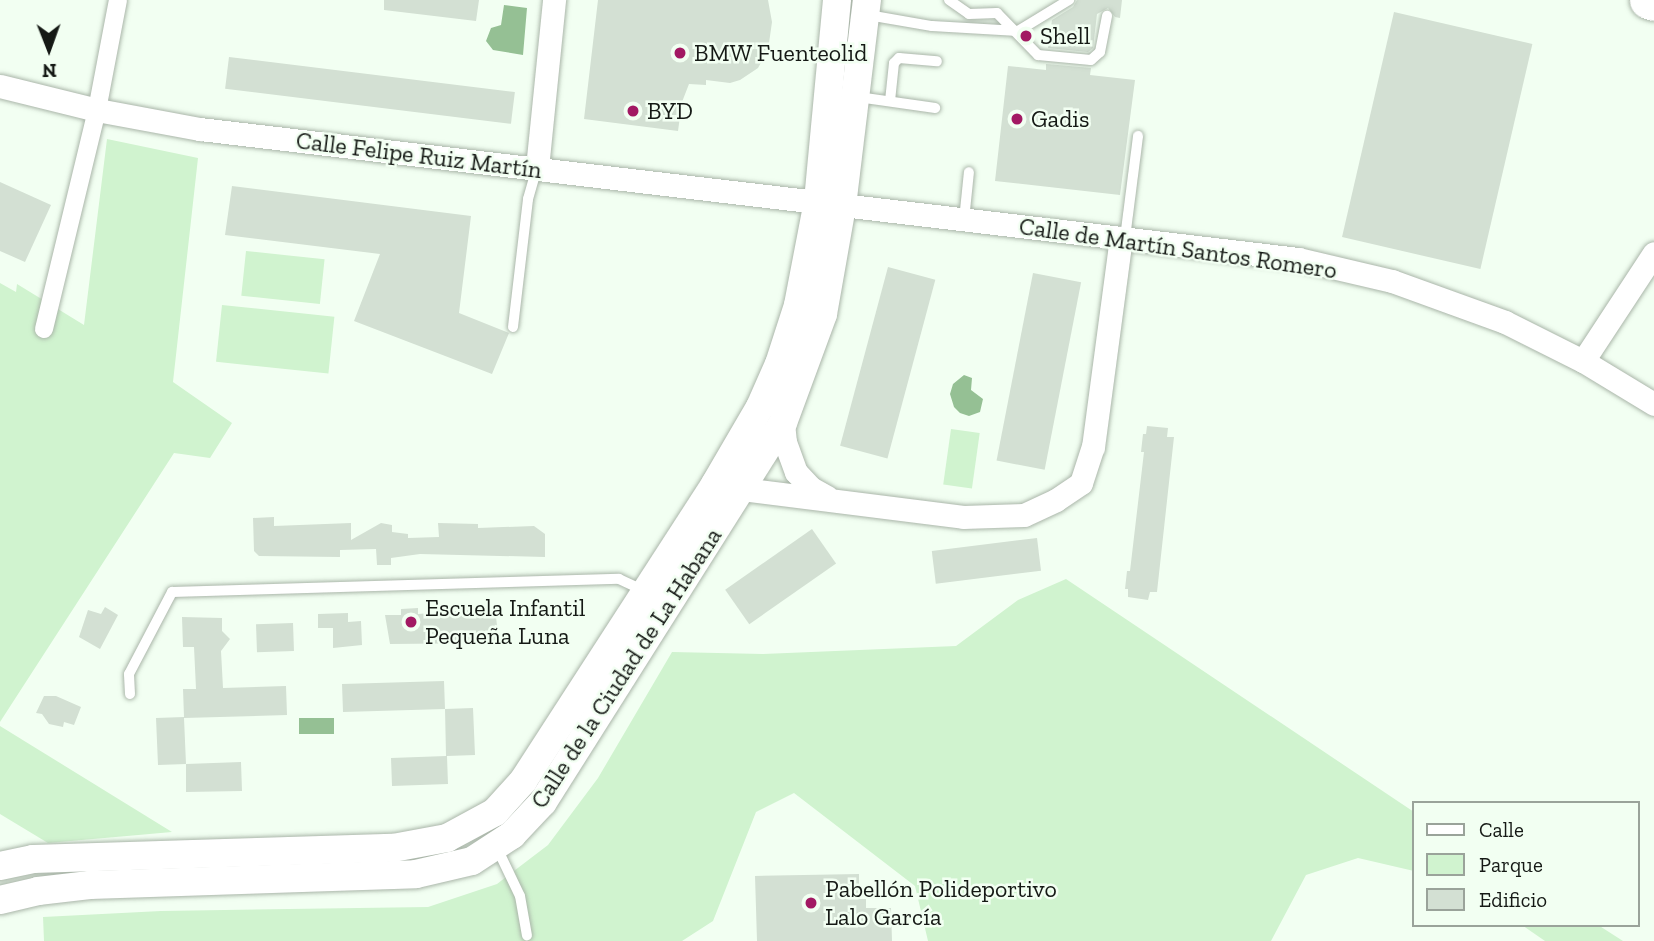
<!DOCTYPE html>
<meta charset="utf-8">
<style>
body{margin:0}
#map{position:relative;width:1654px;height:941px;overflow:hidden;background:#f2fff2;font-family:"Zilla Slab",serif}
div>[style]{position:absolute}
.green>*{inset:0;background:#d0f3cf;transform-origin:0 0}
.water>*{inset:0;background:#95c094;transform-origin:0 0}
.building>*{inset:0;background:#d3e0d3;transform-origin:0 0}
.roads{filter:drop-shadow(0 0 2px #aab6a9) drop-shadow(0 0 2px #aab6a9)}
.service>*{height:10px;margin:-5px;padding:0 5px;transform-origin:5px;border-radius:5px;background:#fff}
.pedestrian>*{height:18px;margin:-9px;padding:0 9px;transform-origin:9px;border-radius:9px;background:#fff}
.minor>*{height:23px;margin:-11.5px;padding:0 11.5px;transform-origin:11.5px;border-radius:11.5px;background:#fff}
.tertiary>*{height:28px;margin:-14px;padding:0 14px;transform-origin:14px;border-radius:14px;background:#fff}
.trunk>*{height:37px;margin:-18.5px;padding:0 18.5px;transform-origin:18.5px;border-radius:18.5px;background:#fff}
.dots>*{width:19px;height:19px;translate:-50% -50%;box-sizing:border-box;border:4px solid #f2fff2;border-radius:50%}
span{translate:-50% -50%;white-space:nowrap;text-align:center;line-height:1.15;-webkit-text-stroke:5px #f2fff2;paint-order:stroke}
.poi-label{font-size:24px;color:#151915}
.left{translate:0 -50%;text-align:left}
.street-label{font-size:24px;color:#151915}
.legend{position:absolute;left:1412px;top:801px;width:228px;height:126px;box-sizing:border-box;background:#f2fff2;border:2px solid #9aa39a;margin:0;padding:9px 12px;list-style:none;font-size:21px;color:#151915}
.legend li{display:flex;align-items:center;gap:14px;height:35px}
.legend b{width:35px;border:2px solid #9aa39a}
.north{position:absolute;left:14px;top:14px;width:70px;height:70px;-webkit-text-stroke:5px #f2fff2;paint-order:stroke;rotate:179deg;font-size:19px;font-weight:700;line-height:28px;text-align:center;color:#151915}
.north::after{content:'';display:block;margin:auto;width:24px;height:32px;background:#151915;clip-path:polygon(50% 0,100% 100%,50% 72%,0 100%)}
</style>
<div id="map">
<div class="green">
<div style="clip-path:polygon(107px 139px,198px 158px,173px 382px,232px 423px,210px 458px,174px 453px,0 722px,0 283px,16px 292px,17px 284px,84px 325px)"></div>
<div style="left:246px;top:251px;width:79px;height:45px;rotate:6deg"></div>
<div style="left:222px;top:305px;width:113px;height:57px;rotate:6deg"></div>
<div style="left:951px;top:429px;width:29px;height:56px;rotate:8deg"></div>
<div style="clip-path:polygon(1066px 579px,1414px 812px,1414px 871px,1358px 858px,1306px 875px,1271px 941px,928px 941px,915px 886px,794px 793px,756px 812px,713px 921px,682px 941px,44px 941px,43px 917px,161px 911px,428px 907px,497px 884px,548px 845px,598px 778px,672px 652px,763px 654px,956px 646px,1018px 600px)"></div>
<div style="clip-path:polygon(0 726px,172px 832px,48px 843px,0 814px)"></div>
<div style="clip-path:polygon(1522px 925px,1598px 925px,1623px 941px,1545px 941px)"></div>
</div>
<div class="water">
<div style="clip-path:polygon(504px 5px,527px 8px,523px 55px,493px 50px,486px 41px,491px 28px,501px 25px)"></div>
<div style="clip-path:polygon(964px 375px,972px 378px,971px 390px,983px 399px,980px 412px,969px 416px,960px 413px,954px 407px,950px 394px,953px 384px)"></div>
<div style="left:334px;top:718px;width:16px;height:35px;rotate:90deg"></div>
</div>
<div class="building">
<div style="clip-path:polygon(384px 0,479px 0,476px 21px,384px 10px)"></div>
<div style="clip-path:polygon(598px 0,768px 0,772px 22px,768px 50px,758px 68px,740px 80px,730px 83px,706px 80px,706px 85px,689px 84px,682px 102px,678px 131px,584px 119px)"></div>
<div style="clip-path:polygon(1077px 0,1122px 0,1120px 18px,1115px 17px,1108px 8px,1097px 14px,1093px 48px,1088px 52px,1048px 48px,1052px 20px,1073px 7px)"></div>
<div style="left:1394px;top:12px;width:142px;height:231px;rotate:13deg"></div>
<div style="left:229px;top:57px;width:288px;height:32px;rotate:7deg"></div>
<div style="clip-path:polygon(1046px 64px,1091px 68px,1090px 75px,1135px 80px,1120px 195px,995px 181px,1008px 66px,1046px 70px)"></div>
<div style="clip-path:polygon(0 182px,51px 205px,25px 262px,0 251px)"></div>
<div style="clip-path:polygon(232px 186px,471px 216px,459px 313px,509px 333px,492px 374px,354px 321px,380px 254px,225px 235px)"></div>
<div style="left:888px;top:267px;width:49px;height:185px;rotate:15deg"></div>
<div style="left:1033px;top:273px;width:49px;height:191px;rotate:11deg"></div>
<div style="clip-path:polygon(1147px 426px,1168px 428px,1167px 437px,1174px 437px,1157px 592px,1150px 592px,1148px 600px,1128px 597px,1128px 589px,1125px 589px,1127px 571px,1130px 571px,1144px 452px,1141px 452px,1143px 434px,1146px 434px)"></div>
<div style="clip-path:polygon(274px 517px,274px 526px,351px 523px,351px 540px,381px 523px,392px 525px,392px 532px,408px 534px,408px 538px,439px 537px,438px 523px,478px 524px,478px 528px,534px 526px,545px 534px,545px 557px,420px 554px,391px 558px,391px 565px,377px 565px,376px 549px,340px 550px,340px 557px,259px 556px,254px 551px,253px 518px)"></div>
<div style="left:812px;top:529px;width:42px;height:106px;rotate:55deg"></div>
<div style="left:1037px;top:538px;width:33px;height:106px;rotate:83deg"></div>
<div style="clip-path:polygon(105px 607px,118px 615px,100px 649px,79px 637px,88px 610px,101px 614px)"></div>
<div style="clip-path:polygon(418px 608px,418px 614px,495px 608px,499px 643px,390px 644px,385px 615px,401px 615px,401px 609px)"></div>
<div style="clip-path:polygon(348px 613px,348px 622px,361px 621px,362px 645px,333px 648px,333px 628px,318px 628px,318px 614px)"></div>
<div style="clip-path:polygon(182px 617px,222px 618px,222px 631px,230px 639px,221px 651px,223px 688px,286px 686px,287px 715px,184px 718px,186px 764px,241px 762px,242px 791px,186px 792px,186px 764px,158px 765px,156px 718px,184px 717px,183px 689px,196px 689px,194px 647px,183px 647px)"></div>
<div style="left:293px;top:623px;width:28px;height:37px;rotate:88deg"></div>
<div style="clip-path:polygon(444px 681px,445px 709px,473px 708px,475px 755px,447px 756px,448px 784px,392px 786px,391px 758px,446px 756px,445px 709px,343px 712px,342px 684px)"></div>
<div style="clip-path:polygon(44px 696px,56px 696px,81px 707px,74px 725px,64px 722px,63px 727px,49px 724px,42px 714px,36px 713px)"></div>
<div style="clip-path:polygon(859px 874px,859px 899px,866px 899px,866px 908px,891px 908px,892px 941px,757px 941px,755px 876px)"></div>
</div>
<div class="roads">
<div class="service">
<div style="left:949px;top:0;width:24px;rotate:35deg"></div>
<div style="left:969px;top:14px;width:28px;rotate:-2deg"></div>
<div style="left:997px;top:13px;width:59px;rotate:45.7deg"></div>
<div style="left:1038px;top:55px;width:53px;rotate:5.4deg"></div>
<div style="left:1091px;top:60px;width:12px;rotate:-42deg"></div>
<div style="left:1100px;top:52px;width:37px;rotate:-79deg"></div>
<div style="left:868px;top:15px;width:65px;rotate:9.8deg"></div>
<div style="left:932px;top:26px;width:86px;rotate:3.3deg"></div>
<div style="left:1018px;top:31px;width:60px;rotate:-31.3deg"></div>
<div style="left:858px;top:97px;width:78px;rotate:8.1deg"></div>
<div style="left:890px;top:101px;width:38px;rotate:-84deg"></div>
<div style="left:894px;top:63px;width:7px;rotate:-45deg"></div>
<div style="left:899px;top:58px;width:38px;rotate:5deg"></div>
<div style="left:964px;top:220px;width:48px;rotate:-84.1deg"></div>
<div style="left:1125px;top:238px;width:103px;rotate:-82.7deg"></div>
<div style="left:513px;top:327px;width:129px;rotate:-83.3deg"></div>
<div style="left:528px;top:199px;width:32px;rotate:-74deg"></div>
<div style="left:130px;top:694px;width:20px;rotate:-93deg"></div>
<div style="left:129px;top:674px;width:93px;rotate:-62.3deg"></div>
<div style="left:172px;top:592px;width:447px;rotate:-1.7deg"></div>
<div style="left:619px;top:579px;width:26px;rotate:25deg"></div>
<div style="left:497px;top:848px;width:53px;rotate:64.4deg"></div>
<div style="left:520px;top:896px;width:40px;rotate:80deg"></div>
</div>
<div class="pedestrian">
<div style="left:44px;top:329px;width:225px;rotate:-76.4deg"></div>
<div style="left:97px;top:110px;width:112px;rotate:-79.2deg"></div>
</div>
<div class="minor">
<div style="left:0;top:86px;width:100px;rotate:13.9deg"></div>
<div style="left:97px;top:110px;width:105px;rotate:10.5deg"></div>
<div style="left:200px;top:129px;width:1106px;rotate:6.75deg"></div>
<div style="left:1298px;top:259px;width:97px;rotate:13.2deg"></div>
<div style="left:1392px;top:281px;width:120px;rotate:19.9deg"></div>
<div style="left:1505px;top:322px;width:87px;rotate:26.6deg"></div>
<div style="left:1583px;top:361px;width:83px;rotate:31.2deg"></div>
<div style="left:537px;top:168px;width:169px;rotate:-84.2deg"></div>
<div style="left:1583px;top:361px;width:129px;rotate:-56.7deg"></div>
<div style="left:783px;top:423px;width:19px;rotate:84deg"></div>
<div style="left:785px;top:442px;width:32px;rotate:70deg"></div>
<div style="left:796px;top:472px;width:22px;rotate:47deg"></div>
<div style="left:811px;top:488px;width:18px;rotate:29deg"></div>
<div style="left:731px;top:480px;width:14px;rotate:39deg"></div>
<div style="left:742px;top:489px;width:223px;rotate:7.2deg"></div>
<div style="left:963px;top:517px;width:61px;rotate:-1.9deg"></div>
<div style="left:1024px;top:515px;width:35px;rotate:-25deg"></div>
<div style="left:1056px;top:500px;width:30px;rotate:-34deg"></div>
<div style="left:1081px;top:483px;width:38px;rotate:-72deg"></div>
<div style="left:1093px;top:447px;width:211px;rotate:-82.4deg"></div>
</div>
<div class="tertiary">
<div style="left:0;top:866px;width:34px;rotate:-12deg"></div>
<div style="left:33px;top:859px;width:360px;rotate:-1.8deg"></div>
<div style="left:393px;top:848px;width:55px;rotate:-10.5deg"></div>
<div style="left:447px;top:838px;width:55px;rotate:-28.4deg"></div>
<div style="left:495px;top:812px;width:42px;rotate:-47.9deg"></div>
<div style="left:523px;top:781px;width:354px;rotate:-57.1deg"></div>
<div style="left:715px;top:484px;width:89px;rotate:-59.7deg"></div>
<div style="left:760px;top:407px;width:47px;rotate:-66.2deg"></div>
<div style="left:779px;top:364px;width:62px;rotate:-72.1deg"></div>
<div style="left:798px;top:305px;width:106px;rotate:-79.1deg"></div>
<div style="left:818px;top:201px;width:202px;rotate:-84.6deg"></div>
<div style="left:0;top:900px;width:39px;rotate:-13deg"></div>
<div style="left:38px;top:891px;width:52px;rotate:-6.6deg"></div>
<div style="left:90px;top:885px;width:326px;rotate:-1.9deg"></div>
<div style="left:416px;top:874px;width:57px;rotate:-13.1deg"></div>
<div style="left:472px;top:861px;width:48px;rotate:-33deg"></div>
<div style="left:512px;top:835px;width:45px;rotate:-46.8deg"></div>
<div style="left:543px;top:802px;width:449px;rotate:-57.7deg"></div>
<div style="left:783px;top:423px;width:116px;rotate:-69.8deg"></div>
<div style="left:823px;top:314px;width:110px;rotate:-80deg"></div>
<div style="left:842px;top:206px;width:208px;rotate:-83.1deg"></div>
</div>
<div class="trunk">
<div style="left:1648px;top:0;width:6px;rotate:18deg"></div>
</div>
</div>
<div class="dots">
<div style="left:1026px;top:36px;background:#a21963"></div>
<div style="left:680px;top:53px;background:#a21963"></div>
<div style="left:633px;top:111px;background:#a21963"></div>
<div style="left:1017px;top:119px;background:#a21963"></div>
<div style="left:411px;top:622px;background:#a21963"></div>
<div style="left:811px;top:903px;background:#a21963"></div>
</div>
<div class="poi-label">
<span class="left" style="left:1040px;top:36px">Shell</span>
<span class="left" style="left:694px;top:53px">BMW Fuenteolid</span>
<span class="left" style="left:647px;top:111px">BYD</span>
<span class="left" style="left:1031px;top:119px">Gadis</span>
<span class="left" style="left:425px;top:622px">Escuela Infantil<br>Pequeña Luna</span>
<span class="left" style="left:825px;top:903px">Pabellón Polideportivo<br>Lalo García</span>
</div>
<div class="street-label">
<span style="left:419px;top:155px;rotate:7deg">Calle Felipe Ruiz Martín</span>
<span style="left:1178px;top:248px;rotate:8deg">Calle de Martín Santos Romero</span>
<span style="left:626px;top:668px;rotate:-57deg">Calle de la Ciudad de La Habana</span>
</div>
<ul class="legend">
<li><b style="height:9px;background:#fff"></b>Calle</li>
<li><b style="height:19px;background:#d0f3cf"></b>Parque</li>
<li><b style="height:19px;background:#d3e0d3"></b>Edificio</li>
</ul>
<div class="north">N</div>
</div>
